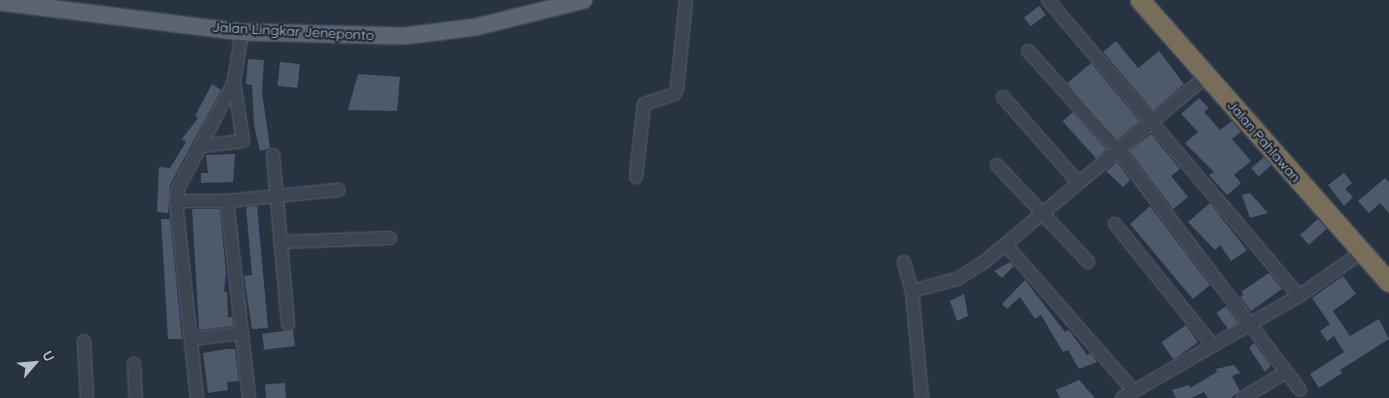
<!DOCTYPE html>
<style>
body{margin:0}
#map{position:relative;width:1389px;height:398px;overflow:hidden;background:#283342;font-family:Quicksand,sans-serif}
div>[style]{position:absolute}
.building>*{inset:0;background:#4e5a6b;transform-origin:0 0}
.roads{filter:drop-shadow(0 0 1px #5a636f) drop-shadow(0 0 1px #5a636f)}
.minor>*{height:12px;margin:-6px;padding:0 6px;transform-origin:6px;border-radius:6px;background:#3c4552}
.major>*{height:16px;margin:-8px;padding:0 8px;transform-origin:8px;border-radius:8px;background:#5a6472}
.highway>*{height:19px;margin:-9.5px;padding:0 9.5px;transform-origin:9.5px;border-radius:9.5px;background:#786c5a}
span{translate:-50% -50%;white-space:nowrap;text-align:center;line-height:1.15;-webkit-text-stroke:4.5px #212a37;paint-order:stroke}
.street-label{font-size:14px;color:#b9c0cc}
.north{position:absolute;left:10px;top:338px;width:50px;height:50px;-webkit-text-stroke:4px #212a37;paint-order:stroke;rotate:63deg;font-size:14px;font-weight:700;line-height:20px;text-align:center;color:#b9c0cc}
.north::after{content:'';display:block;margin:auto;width:18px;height:22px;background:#b9c0cc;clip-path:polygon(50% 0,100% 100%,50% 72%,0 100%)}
</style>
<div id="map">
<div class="building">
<div style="left:1039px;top:6px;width:11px;height:19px;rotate:52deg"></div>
<div style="clip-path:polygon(1116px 41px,1138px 68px,1159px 51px,1184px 84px,1153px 111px,1103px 52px)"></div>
<div style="clip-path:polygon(248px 59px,264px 60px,262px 92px,270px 148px,260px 151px,254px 125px,252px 85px,246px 84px)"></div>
<div style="left:280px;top:62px;width:20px;height:24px;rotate:6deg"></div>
<div style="left:1091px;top:63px;width:76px;height:31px;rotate:50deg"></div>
<div style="clip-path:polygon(358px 74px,400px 77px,397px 111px,348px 110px)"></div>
<div style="clip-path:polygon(212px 84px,221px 90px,170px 185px,168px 213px,157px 212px,159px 167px,170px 168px,186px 142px,182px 139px,198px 118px,195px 116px)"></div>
<div style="clip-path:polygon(1199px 98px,1209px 108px,1204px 112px,1220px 130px,1232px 121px,1241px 132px,1232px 139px,1251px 161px,1234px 175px,1241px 183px,1227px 195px,1209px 175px,1214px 172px,1185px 143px,1198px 132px,1181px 114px)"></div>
<div style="left:1073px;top:112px;width:50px;height:14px;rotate:48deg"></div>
<div style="clip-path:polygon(1151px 134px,1180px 169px,1171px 176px,1188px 197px,1173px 209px,1129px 151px)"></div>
<div style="clip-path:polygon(235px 154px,233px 182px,201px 183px,201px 173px,208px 173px,206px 155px)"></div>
<div style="left:1264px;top:157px;width:11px;height:17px;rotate:49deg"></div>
<div style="clip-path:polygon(1117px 162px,1130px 180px,1123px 187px,1106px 171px)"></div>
<div style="clip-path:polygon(1344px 173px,1352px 183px,1345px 189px,1353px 197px,1344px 206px,1328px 185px)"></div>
<div style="clip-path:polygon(1385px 178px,1389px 182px,1389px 213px,1380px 203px,1369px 213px,1358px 201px)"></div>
<div style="clip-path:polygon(1250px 193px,1268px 213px,1250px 218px,1242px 195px)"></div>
<div style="clip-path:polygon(1210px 203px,1247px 250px,1231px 261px,1220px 245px,1215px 250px,1188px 222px)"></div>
<div style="clip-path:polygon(257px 206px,268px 328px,252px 329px,244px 276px,252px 275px,246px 207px)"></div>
<div style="clip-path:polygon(1150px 206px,1210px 285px,1193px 299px,1130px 224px)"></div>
<div style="clip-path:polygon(192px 209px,220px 209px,226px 273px,224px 292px,227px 292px,228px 317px,232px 317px,233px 326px,199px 330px)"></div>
<div style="clip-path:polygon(161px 219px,170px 219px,182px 339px,168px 339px)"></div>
<div style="left:1318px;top:219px;width:13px;height:24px;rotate:48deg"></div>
<div style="clip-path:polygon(1010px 262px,1014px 266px,1002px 278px,994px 271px)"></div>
<div style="clip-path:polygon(1269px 273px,1282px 289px,1251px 311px,1240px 297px,1244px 295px,1241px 292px)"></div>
<div style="clip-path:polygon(1343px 276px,1356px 294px,1333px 311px,1350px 336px,1379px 319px,1389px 339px,1340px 370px,1342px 373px,1319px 388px,1310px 374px,1344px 352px,1334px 336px,1327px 341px,1320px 331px,1330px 324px,1312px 298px)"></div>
<div style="clip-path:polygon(1025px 280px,1065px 332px,1069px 330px,1087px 355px,1090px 353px,1097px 362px,1079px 369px,1068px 350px,1063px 352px,1041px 315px,1035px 319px,1020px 297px,1007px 309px,1002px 304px)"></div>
<div style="clip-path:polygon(964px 294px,968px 316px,957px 321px,950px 301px)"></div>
<div style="left:1226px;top:306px;width:20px;height:12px;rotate:53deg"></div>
<div style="left:1186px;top:325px;width:21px;height:30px;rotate:55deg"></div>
<div style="left:293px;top:330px;width:16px;height:31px;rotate:83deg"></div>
<div style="clip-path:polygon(1254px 343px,1271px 365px,1265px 372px,1249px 348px)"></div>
<div style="clip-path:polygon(227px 349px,235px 349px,239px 381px,227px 382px,228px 390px,208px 393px,203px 353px)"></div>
<div style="clip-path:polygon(1234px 365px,1240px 373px,1232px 376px,1240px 391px,1231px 398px,1208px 398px,1204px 392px,1191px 398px,1176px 398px,1172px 390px,1189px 385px,1190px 388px,1217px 372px,1216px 369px)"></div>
<div style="clip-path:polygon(1079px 380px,1095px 398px,1060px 398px,1056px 390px)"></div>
<div style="left:285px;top:383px;width:15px;height:20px;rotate:86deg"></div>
</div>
<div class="roads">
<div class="minor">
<div style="left:1048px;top:0;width:388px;rotate:49.7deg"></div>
<div style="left:1028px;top:51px;width:134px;rotate:47.7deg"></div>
<div style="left:1118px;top:150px;width:301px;rotate:52.8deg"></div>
<div style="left:1003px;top:97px;width:113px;rotate:48.6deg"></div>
<div style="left:202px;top:146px;width:41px;rotate:-7deg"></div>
<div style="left:243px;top:141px;width:60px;rotate:-98.7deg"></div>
<div style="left:273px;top:155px;width:170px;rotate:84.9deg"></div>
<div style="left:997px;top:165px;width:133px;rotate:46.8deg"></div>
<div style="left:636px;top:177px;width:73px;rotate:-83.7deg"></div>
<div style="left:644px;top:104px;width:32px;rotate:-18deg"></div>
<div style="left:674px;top:94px;width:6px;rotate:-59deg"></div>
<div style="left:677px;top:89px;width:89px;rotate:-84.2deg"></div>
<div style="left:176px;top:201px;width:51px"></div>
<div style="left:227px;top:201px;width:112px;rotate:-5.7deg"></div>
<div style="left:227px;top:201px;width:198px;rotate:83.6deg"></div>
<div style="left:1115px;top:224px;width:156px;rotate:51.2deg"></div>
<div style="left:280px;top:242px;width:110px;rotate:-2.1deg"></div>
<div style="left:1006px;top:245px;width:194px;rotate:48.8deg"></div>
<div style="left:904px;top:262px;width:30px;rotate:75deg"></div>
<div style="left:912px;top:291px;width:107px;rotate:84.7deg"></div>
<div style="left:912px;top:291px;width:47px;rotate:-14.9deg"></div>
<div style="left:957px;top:279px;width:31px;rotate:-32deg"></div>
<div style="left:983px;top:263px;width:292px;rotate:-39.9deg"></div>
<div style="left:191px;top:339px;width:51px;rotate:-6.7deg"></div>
<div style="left:84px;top:341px;width:57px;rotate:87deg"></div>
<div style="left:134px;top:364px;width:34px;rotate:87deg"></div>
<div style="left:197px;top:398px;width:198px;rotate:-96.1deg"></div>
<div style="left:176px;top:201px;width:12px;rotate:-81deg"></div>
<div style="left:178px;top:189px;width:121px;rotate:-62.4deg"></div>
<div style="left:234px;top:82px;width:51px;rotate:-80.9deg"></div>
<div style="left:1122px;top:398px;width:204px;rotate:-30deg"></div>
<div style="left:1299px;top:296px;width:77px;rotate:-34.9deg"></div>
<div style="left:1243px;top:398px;width:50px;rotate:-31.2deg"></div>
</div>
<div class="major">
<div style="left:0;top:2px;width:244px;rotate:7.1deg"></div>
<div style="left:242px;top:32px;width:162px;rotate:1.4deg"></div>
<div style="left:404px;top:36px;width:73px;rotate:-7.1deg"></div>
<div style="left:476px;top:27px;width:111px;rotate:-14deg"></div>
</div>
<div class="highway">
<div style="left:1140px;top:0;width:376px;rotate:48.6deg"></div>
</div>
</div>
<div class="street-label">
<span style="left:293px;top:31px;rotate:3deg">Jalan Lingkar Jeneponto</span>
<span style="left:1264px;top:141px;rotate:49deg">Jalan Pahlawan</span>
</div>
<div class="north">U</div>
</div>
